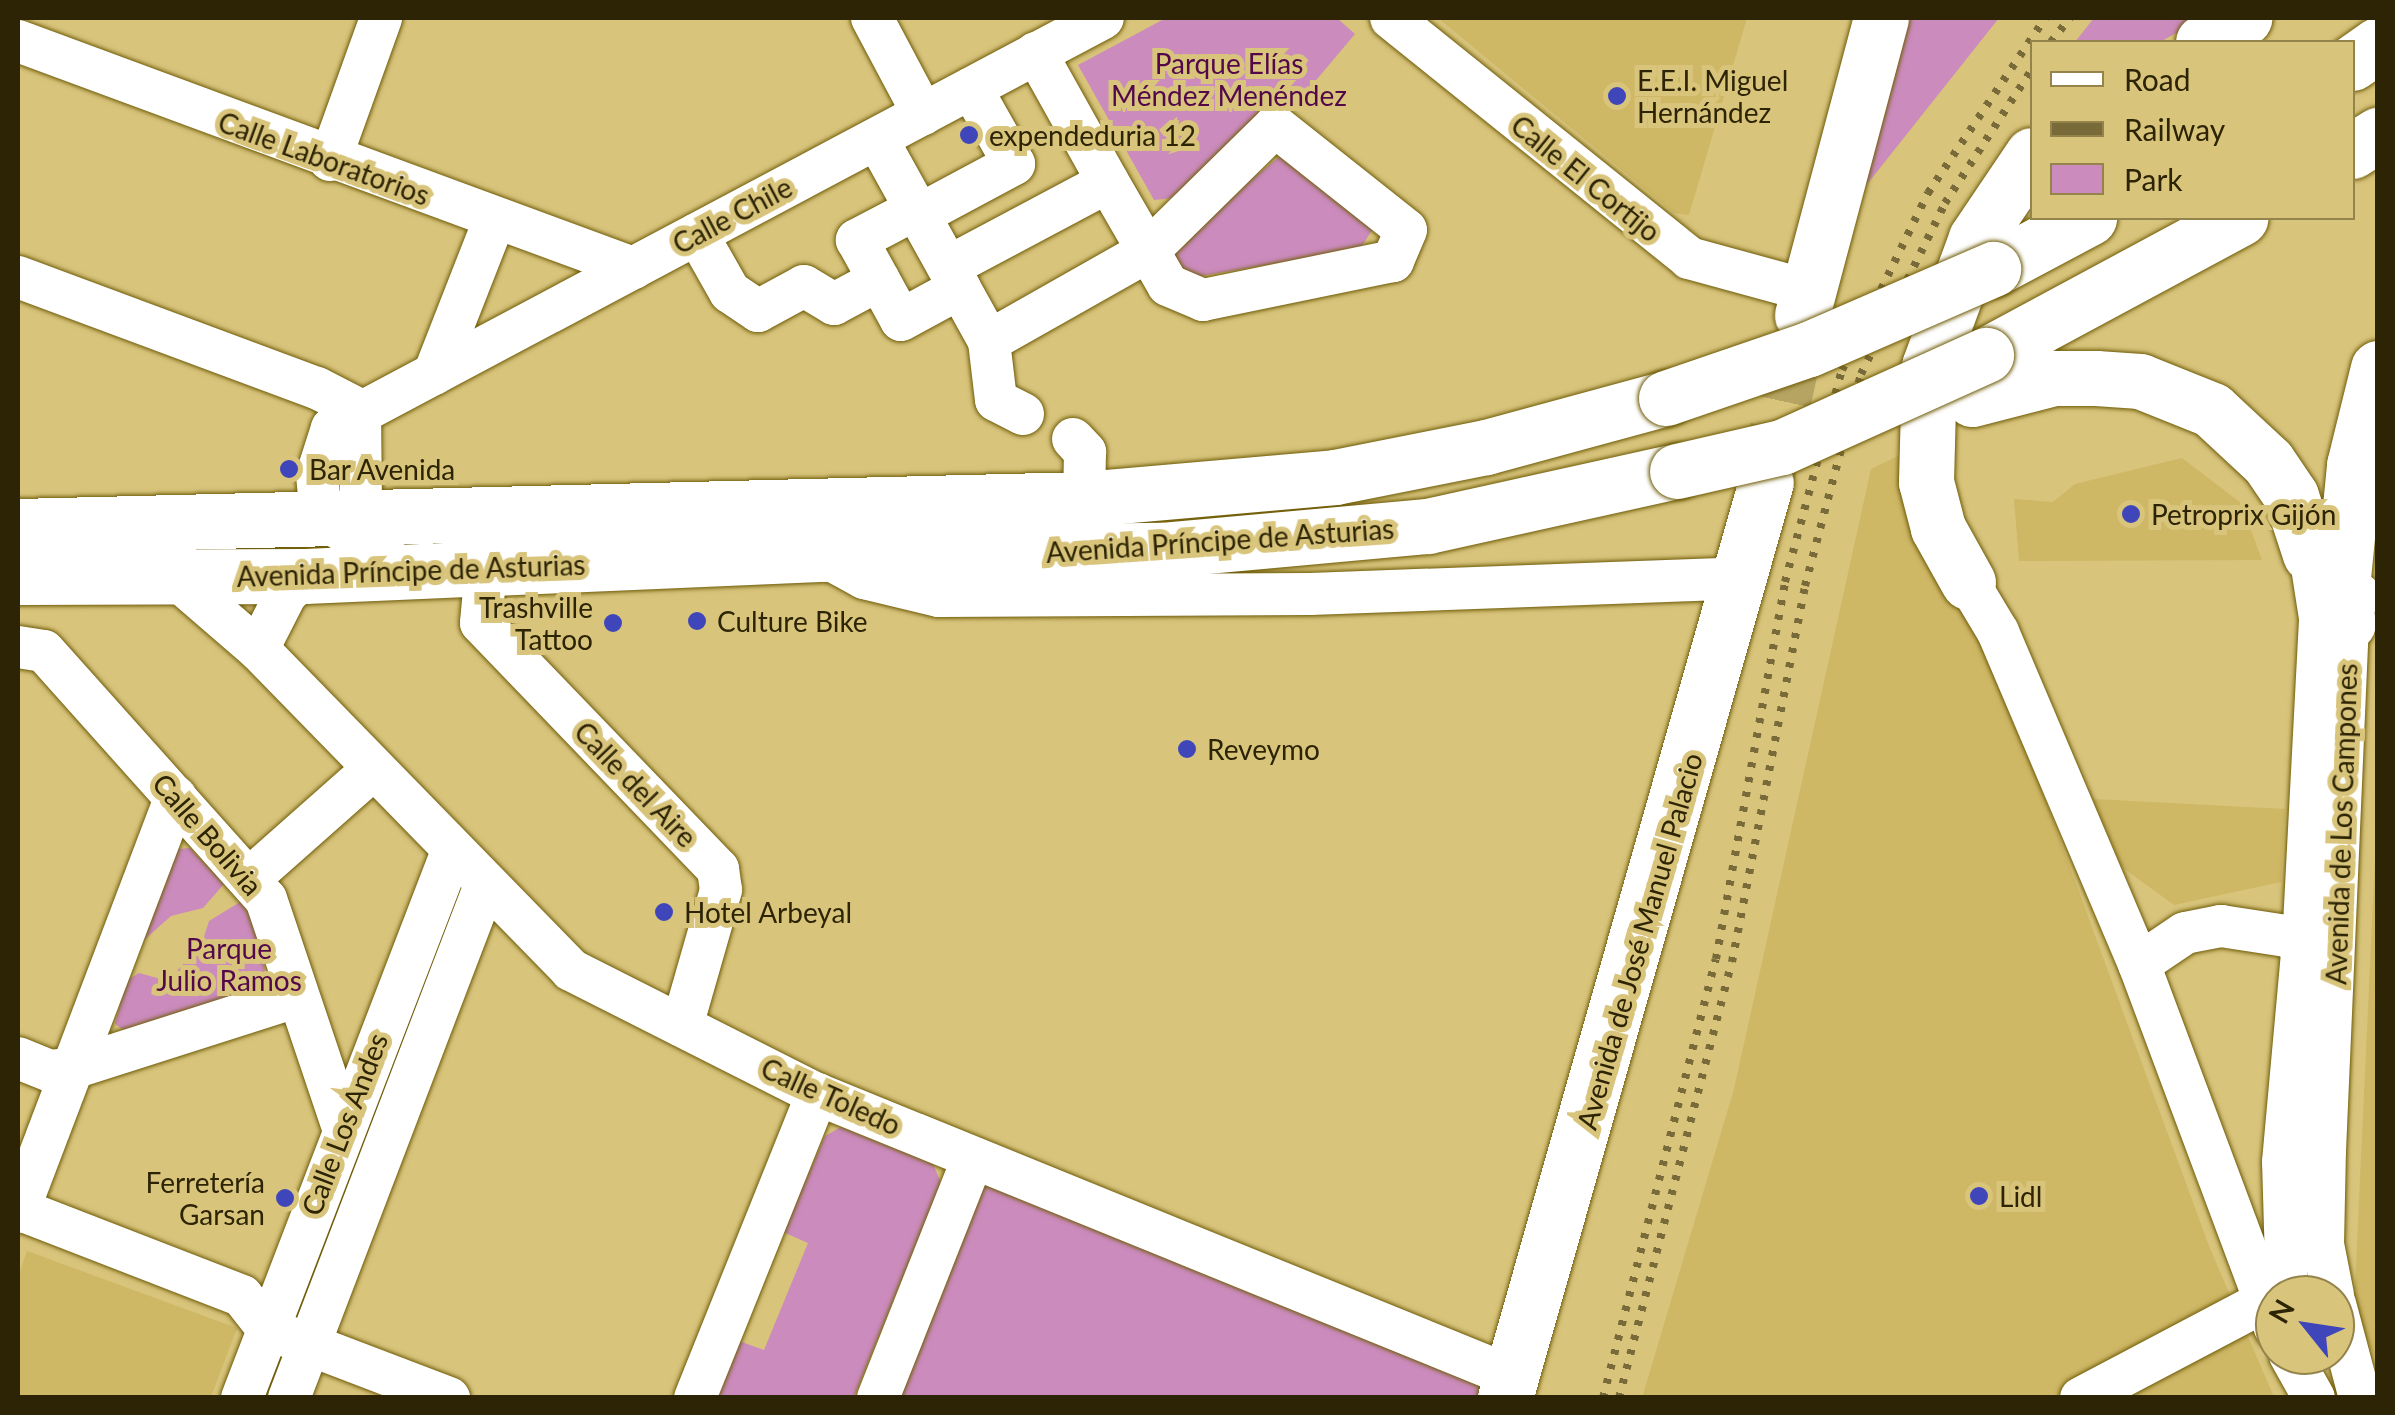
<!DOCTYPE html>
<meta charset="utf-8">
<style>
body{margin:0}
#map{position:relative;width:2395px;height:1415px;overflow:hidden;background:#d8c47b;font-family:Lato,sans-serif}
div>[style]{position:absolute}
.built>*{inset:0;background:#ceb765}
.green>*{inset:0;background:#cb8bbd}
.major-tunnel>*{height:55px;margin-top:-27.5px;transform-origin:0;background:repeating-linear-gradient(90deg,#b6a463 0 55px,transparent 0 83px)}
.roads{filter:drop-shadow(0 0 2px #6f5c08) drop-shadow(0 0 2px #6f5c08)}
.minor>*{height:42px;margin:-21px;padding:0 21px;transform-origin:21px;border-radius:21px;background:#fff}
.major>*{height:55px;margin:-27.5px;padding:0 27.5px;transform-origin:27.5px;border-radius:27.5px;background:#fff}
.highway>*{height:55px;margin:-27.5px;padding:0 27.5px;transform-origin:27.5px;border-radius:27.5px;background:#fff}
.rail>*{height:8px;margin-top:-4px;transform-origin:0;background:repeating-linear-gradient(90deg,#786a39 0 5px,transparent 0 15px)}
.bridges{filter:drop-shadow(0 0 2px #6f5c08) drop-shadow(0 0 2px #6f5c08)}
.highway-bridge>*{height:55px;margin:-27.5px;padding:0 27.5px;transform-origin:27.5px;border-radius:27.5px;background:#fff}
.dots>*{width:28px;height:28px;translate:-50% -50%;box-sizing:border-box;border:5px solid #d8c47b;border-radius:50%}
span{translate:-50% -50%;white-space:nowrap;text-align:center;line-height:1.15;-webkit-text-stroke:10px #d8c47b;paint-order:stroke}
.park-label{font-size:28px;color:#53084a}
.poi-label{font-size:28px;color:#2d2405}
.left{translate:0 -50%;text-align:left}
.right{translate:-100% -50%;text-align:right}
.street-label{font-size:28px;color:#2d2405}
.frame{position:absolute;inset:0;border:20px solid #2d2405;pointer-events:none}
.legend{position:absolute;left:2030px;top:40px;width:325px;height:180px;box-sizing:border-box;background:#d8c47b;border:2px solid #94844c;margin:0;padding:12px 18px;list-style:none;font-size:30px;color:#2d2405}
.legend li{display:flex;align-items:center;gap:20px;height:50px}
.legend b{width:50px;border:2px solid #94844c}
.north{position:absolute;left:2255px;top:1275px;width:100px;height:100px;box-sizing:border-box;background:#d8c47b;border:2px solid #94844c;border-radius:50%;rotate:300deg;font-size:28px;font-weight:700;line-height:40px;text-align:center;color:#2d2405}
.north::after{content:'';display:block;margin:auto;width:35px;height:45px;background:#3f46ba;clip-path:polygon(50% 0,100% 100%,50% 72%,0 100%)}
</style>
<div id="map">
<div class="built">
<div style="clip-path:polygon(1438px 18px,1747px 18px,1689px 215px,1674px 213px)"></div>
<div style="clip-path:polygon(1900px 455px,2002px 682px,2209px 1246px,2274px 1397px,1642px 1398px,1734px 1089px,1871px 469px)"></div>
<div style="clip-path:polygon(2182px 458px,2241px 503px,2262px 560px,2019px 561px,2014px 499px,2053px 502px,2075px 484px)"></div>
<div style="clip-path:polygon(2093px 799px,2285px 809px,2281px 882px,2174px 905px,2122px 867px)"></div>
<div style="clip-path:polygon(2377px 815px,2377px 1362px,2354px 1309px)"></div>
<div style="clip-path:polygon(27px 1251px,237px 1328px,211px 1397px,18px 1397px,18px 1277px)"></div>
</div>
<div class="green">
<div style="clip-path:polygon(1166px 18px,1337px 18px,1355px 34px,1281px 122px,1173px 198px,1154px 200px,1078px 65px)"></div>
<div style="clip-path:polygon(1902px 18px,1999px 18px,1845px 212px)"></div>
<div style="clip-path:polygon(2094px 18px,2203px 18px,2160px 42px,2075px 42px)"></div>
<div style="clip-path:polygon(1279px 157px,1295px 159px,1376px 224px,1360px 249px,1195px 277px,1183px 273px,1173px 261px,1178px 239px)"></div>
<div style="clip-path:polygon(190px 848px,244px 905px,262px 943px,265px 974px,247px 996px,126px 1032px,115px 1024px,126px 981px,139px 973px,168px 981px,202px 943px,209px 921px,240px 902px,224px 884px,203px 908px,171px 916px,143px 941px,178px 849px)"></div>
<div style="clip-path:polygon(841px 1127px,933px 1164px,941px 1183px,854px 1397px,716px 1398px,739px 1341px,764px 1350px,808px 1243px,783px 1232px,825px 1136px)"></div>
<div style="clip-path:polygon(973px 1158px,1505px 1398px,878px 1398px)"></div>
</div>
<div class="major-tunnel">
<div style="left:1766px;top:482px;width:171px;rotate:-77.8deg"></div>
</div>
<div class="roads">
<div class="minor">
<div style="left:872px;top:18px;width:109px;rotate:62deg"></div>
<div style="left:1391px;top:18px;width:383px;rotate:38.8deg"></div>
<div style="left:1689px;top:258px;width:121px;rotate:15.3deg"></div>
<div style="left:18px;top:41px;width:656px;rotate:20.26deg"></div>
<div style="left:877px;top:139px;width:231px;rotate:61deg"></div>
<div style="left:330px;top:160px;width:151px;rotate:-70.2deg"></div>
<div style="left:916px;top:209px;width:67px;rotate:152.3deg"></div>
<div style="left:857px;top:240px;width:91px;rotate:61.2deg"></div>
<div style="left:901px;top:320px;width:67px;rotate:-28.5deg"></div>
<div style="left:919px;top:215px;width:108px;rotate:-28.2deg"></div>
<div style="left:1014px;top:164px;width:87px;rotate:-119.5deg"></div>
<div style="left:697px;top:234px;width:67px;rotate:60.4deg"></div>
<div style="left:730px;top:292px;width:34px;rotate:34deg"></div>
<div style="left:758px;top:311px;width:52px;rotate:-28.5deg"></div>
<div style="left:804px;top:286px;width:35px;rotate:31deg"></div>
<div style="left:834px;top:304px;width:51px;rotate:-28.1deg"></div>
<div style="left:948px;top:267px;width:181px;rotate:-28deg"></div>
<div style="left:18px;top:277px;width:319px;rotate:20.4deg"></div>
<div style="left:317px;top:388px;width:48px;rotate:27.1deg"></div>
<div style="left:434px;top:374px;width:164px;rotate:-68.6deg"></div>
<div style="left:360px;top:410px;width:104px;rotate:89.4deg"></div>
<div style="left:1023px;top:414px;width:30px;rotate:-153deg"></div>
<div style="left:996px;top:400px;width:59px;rotate:-96.8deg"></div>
<div style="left:989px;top:341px;width:183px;rotate:-29.5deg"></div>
<div style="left:1148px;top:251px;width:178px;rotate:-44.5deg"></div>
<div style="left:1275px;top:126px;width:167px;rotate:38.4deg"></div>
<div style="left:1406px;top:230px;width:34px;rotate:113deg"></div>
<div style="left:1393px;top:261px;width:194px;rotate:168.4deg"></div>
<div style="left:1203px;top:300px;width:38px;rotate:-157deg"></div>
<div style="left:1168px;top:285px;width:39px;rotate:-120deg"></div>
<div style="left:1148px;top:251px;width:80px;rotate:-120.1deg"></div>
<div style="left:1108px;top:182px;width:148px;rotate:-119.2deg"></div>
<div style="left:1073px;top:439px;width:18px;rotate:47deg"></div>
<div style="left:1085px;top:452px;width:47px;rotate:91.2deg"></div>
<div style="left:824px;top:556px;width:46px;rotate:28.8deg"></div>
<div style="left:864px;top:578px;width:77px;rotate:13.5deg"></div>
<div style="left:939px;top:596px;width:371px;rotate:-0.3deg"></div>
<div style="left:1310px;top:594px;width:432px;rotate:-2.1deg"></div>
<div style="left:164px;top:568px;width:124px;rotate:40.8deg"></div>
<div style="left:258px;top:649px;width:448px;rotate:45.7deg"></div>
<div style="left:571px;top:970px;width:275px;rotate:26.8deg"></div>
<div style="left:817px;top:1094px;width:751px;rotate:22.13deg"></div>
<div style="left:486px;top:568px;width:55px;rotate:95.2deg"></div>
<div style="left:481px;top:623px;width:342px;rotate:46.1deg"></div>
<div style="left:718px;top:869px;width:21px;rotate:82deg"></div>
<div style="left:721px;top:890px;width:141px;rotate:106deg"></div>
<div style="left:407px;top:571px;width:102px;rotate:-147.9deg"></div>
<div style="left:321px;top:517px;width:42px;rotate:-95.4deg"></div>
<div style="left:317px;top:475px;width:49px;rotate:-72.3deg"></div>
<div style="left:332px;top:428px;width:873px;rotate:-28deg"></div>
<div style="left:1968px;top:582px;width:58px;rotate:59deg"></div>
<div style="left:1998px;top:632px;width:361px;rotate:67deg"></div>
<div style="left:2139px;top:964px;width:389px;rotate:69.5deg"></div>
<div style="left:18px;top:647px;width:26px;rotate:9deg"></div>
<div style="left:44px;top:651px;width:333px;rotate:48.2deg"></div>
<div style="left:266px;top:899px;width:242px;rotate:71.4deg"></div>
<div style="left:258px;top:649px;width:62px;rotate:-63deg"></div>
<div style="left:286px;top:594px;width:26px;rotate:-43deg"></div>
<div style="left:249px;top:879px;width:164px;rotate:-41.5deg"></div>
<div style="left:2139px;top:964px;width:55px;rotate:-34deg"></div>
<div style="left:2185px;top:933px;width:37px;rotate:-11deg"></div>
<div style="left:2221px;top:926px;width:66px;rotate:8.7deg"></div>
<div style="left:2286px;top:936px;width:19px;rotate:25deg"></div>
<div style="left:2303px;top:944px;width:24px;rotate:52deg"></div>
<div style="left:18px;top:1058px;width:35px;rotate:22deg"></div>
<div style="left:51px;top:1071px;width:22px;rotate:-8deg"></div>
<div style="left:73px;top:1068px;width:236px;rotate:-17.7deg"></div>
<div style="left:18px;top:1209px;width:240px;rotate:21.2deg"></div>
<div style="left:242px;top:1296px;width:42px;rotate:51.8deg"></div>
<div style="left:268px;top:1329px;width:194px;rotate:20.9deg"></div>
<div style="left:18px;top:1212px;width:444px;rotate:-69.2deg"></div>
<div style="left:2287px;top:1295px;width:133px;rotate:-91.7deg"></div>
<div style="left:2283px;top:1162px;width:219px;rotate:-84.8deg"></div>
<div style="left:2303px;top:944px;width:326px;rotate:-87deg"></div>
<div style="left:2320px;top:618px;width:65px;rotate:-98.9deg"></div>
<div style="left:2333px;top:1295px;width:52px;rotate:-101.1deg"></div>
<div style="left:2323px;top:1244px;width:93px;rotate:-88.8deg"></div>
<div style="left:2325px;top:1151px;width:529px;rotate:-87.51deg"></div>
<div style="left:2348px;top:623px;width:31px;rotate:-69deg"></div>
<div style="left:2335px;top:1304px;width:97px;rotate:75.1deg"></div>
<div style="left:2290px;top:1355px;width:49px;rotate:60.8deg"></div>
<div style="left:242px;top:1398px;width:583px;rotate:-68.98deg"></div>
<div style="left:289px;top:1398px;width:549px;rotate:-69.09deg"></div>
<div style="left:695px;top:1398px;width:328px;rotate:-68.1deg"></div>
<div style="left:878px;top:1398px;width:258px;rotate:-68.4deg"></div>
<div style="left:2081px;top:1398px;width:204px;rotate:-27.8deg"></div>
<div style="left:2261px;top:1303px;width:25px;rotate:-42deg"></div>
</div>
<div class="major">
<div style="left:1802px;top:315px;width:307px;rotate:-75.1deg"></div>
<div style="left:1505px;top:1398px;width:952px;rotate:-74.1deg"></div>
</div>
<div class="highway">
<div style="left:2203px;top:42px;width:48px;rotate:-30.3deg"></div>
<div style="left:2352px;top:63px;width:32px;rotate:-35deg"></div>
<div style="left:2352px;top:151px;width:31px;rotate:-32deg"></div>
<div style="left:1993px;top:269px;width:109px;rotate:-28deg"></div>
<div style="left:1986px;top:355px;width:289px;rotate:-28.3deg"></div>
<div style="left:1972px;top:399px;width:85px;rotate:-14.4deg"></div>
<div style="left:2054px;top:378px;width:42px"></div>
<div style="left:2096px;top:378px;width:44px;rotate:3.9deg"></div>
<div style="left:2140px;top:381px;width:78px;rotate:21.9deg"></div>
<div style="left:2212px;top:410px;width:76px;rotate:42.9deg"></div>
<div style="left:2268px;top:462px;width:41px;rotate:55.9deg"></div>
<div style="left:2291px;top:496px;width:61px;rotate:71.9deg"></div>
<div style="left:18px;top:526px;width:1066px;rotate:-1.45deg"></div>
<div style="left:1084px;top:499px;width:252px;rotate:-5deg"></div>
<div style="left:1335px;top:477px;width:154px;rotate:-11.2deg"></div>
<div style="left:1486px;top:447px;width:187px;rotate:-15.2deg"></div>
<div style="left:18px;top:577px;width:287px;rotate:-0.2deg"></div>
<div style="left:305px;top:576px;width:514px;rotate:-2.45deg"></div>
<div style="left:819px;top:554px;width:343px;rotate:-0.7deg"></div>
<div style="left:1162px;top:550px;width:267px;rotate:-5.2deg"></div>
<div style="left:1428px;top:526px;width:255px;rotate:-12.5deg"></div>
<div style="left:1968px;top:582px;width:62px;rotate:-119.1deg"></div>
<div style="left:1938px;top:528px;width:48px;rotate:-104.6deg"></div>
<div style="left:1926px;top:482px;width:116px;rotate:-88.5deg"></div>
<div style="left:1929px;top:366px;width:136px;rotate:-69.8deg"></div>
<div style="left:1976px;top:238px;width:100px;rotate:-56deg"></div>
<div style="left:2348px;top:623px;width:36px;rotate:-100deg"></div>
<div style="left:2342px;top:588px;width:124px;rotate:-84.4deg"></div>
<div style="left:2354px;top:465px;width:100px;rotate:-76.1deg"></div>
</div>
</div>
<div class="rail">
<div style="left:2051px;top:42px;width:31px;rotate:-52deg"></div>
<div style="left:1603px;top:1398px;width:453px;rotate:-75.6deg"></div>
<div style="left:1716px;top:959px;width:383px;rotate:-79.6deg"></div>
<div style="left:1785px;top:582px;width:220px;rotate:-75deg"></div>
<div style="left:1842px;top:370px;width:197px;rotate:-64.1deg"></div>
<div style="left:1928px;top:193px;width:211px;rotate:-56.2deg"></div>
<div style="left:1619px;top:1398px;width:450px;rotate:-75.5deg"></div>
<div style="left:1732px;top:962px;width:383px;rotate:-79deg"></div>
<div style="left:1805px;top:586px;width:219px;rotate:-75.2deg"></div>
<div style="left:1861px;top:374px;width:191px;rotate:-63.8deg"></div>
<div style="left:1945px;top:203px;width:160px;rotate:-57deg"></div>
</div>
<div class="bridges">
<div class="highway-bridge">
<div style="left:1666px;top:398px;width:151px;rotate:-18.9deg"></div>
<div style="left:1809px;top:349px;width:201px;rotate:-23.5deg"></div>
<div style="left:1677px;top:471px;width:108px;rotate:-12.9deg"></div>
<div style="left:1782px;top:447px;width:224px;rotate:-24.3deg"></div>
</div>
</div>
<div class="dots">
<div style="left:1617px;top:96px;background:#3f46ba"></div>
<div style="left:969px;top:135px;background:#3f46ba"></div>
<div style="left:289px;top:469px;background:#3f46ba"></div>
<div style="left:2131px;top:514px;background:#3f46ba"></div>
<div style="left:697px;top:621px;background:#3f46ba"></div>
<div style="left:613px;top:623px;background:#3f46ba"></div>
<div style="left:1187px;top:749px;background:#3f46ba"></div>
<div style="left:664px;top:912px;background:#3f46ba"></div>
<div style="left:1979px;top:1196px;background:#3f46ba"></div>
<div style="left:285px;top:1198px;background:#3f46ba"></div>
</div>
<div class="park-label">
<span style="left:1229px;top:79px">Parque Elías<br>Méndez Menéndez</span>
<span style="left:229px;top:964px">Parque<br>Julio Ramos</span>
</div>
<div class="poi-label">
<span class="left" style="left:1637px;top:96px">E.E.I. Miguel<br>Hernández</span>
<span class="left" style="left:989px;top:135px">expendeduria 12</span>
<span class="left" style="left:309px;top:469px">Bar Avenida</span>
<span class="left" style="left:2151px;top:514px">Petroprix Gijón</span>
<span class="right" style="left:593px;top:623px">Trashville<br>Tattoo</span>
<span class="left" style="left:717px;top:621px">Culture Bike</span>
<span class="left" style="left:1207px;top:749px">Reveymo</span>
<span class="left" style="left:684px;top:912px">Hotel Arbeyal</span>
<span class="right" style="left:265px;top:1198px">Ferretería<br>Garsan</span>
<span class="left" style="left:1999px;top:1196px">Lidl</span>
</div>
<div class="street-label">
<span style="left:324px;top:158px;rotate:20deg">Calle Laboratorios</span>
<span style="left:1586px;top:178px;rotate:39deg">Calle El Cortijo</span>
<span style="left:732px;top:215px;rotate:-28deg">Calle Chile</span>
<span style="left:1220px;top:540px;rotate:-4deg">Avenida Príncipe de Asturias</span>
<span style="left:411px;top:570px;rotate:-2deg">Avenida Príncipe de Asturias</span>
<span style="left:636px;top:784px;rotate:46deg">Calle del Aire</span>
<span style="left:2341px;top:824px;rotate:-88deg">Avenida de Los Campones</span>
<span style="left:208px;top:834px;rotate:49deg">Calle Bolivia</span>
<span style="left:1639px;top:941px;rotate:-74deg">Avenida de José Manuel Palacio</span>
<span style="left:831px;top:1096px;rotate:24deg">Calle Toledo</span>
<span style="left:344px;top:1124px;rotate:-69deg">Calle Los Andes</span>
</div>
<div class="frame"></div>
<ul class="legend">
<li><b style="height:12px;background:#fff"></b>Road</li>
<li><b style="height:12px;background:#786a39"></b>Railway</li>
<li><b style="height:28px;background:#cb8bbd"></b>Park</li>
</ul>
<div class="north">N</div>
</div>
